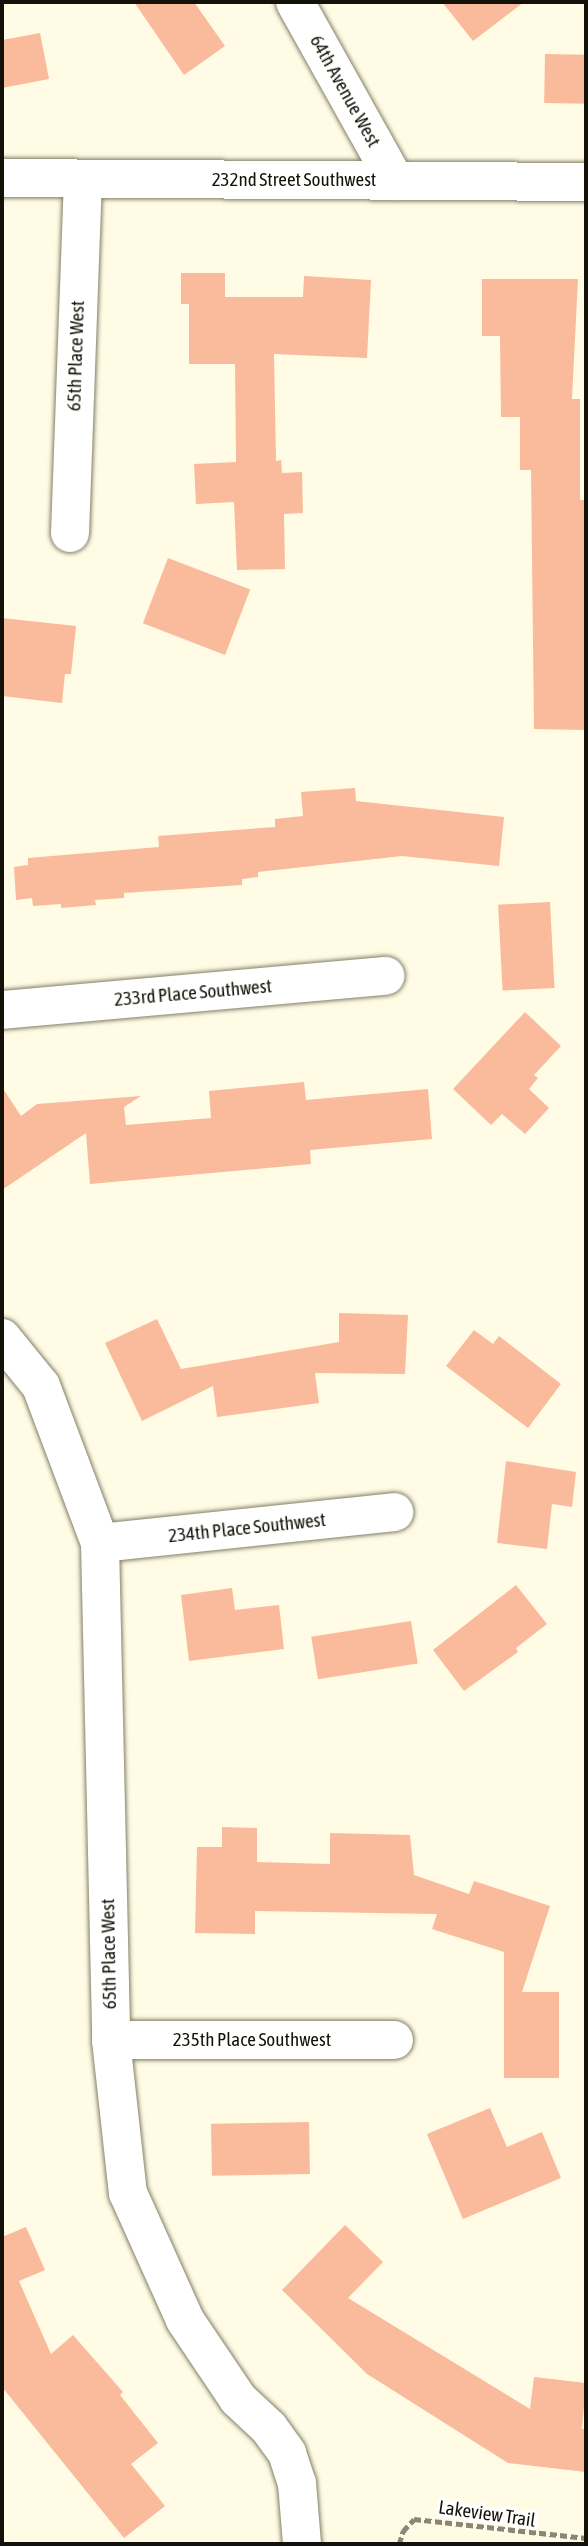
<!DOCTYPE html>
<style>
body{margin:0}
#map{position:relative;width:588px;height:2546px;overflow:hidden;background:#fffbe5;font-family:"Asap Condensed",sans-serif}
div>[style]{position:absolute}
.building>*{inset:0;background:#fabb9c;transform-origin:0 0}
.path>*{height:4.5px;margin-top:-2.25px;transform-origin:0;background:repeating-linear-gradient(90deg,#898676 0 7px,transparent 0 10.5px)}
.roads{filter:drop-shadow(0 0 2px #848067) drop-shadow(0 0 2px #848067)}
.minor>*{height:38px;margin:-19px;padding:0 19px;transform-origin:19px;border-radius:19px;background:#fff}
.tertiary>*{height:38px;margin:-19px;padding:0 19px;transform-origin:19px;border-radius:19px;background:#fff}
span{translate:-50% -50%;white-space:nowrap;text-align:center;line-height:1.15;-webkit-text-stroke:7px #fff;paint-order:stroke}
.street-label{font-size:19px;color:#141208}
.frame{position:absolute;inset:0;border:4px solid #141208;pointer-events:none}
</style>
<div id="map">
<div class="building">
<div style="clip-path:polygon(134px 2px,194px 2px,225px 46px,184px 75px)"></div>
<div style="clip-path:polygon(442px 2px,524px 2px,473px 41px)"></div>
<div style="clip-path:polygon(40px 33px,49px 79px,2px 88px,2px 40px)"></div>
<div style="left:545px;top:54px;width:41px;height:49px;rotate:1deg"></div>
<div style="clip-path:polygon(181px 273px,225px 273px,225px 297px,303px 297px,304px 276px,371px 280px,367px 358px,274px 354px,276px 461px,281px 460px,282px 473px,302px 472px,303px 513px,284px 514px,285px 569px,237px 570px,234px 502px,196px 504px,194px 464px,236px 462px,235px 364px,189px 364px,189px 304px,181px 304px)"></div>
<div style="clip-path:polygon(482px 279px,578px 279px,572px 399px,580px 399px,580px 500px,586px 500px,585px 730px,534px 729px,531px 470px,520px 470px,520px 417px,501px 417px,500px 336px,482px 336px)"></div>
<div style="left:168px;top:558px;width:88px;height:70px;rotate:21deg"></div>
<div style="clip-path:polygon(2px 618px,76px 626px,71px 674px,65px 674px,62px 703px,2px 696px)"></div>
<div style="clip-path:polygon(355px 788px,356px 801px,504px 817px,499px 866px,402px 856px,258px 872px,258px 877px,242px 879px,242px 885px,124px 893px,124px 898px,95px 900px,96px 905px,61px 908px,61px 904px,33px 906px,32px 898px,16px 900px,14px 867px,28px 865px,28px 858px,159px 847px,158px 836px,275px 827px,275px 819px,303px 816px,301px 792px)"></div>
<div style="left:550px;top:902px;width:86px;height:52px;rotate:87deg"></div>
<div style="clip-path:polygon(525px 1012px,561px 1046px,534px 1075px,538px 1078px,529px 1089px,549px 1108px,525px 1134px,502px 1114px,491px 1125px,453px 1089px)"></div>
<div style="clip-path:polygon(304px 1082px,306px 1100px,428px 1089px,432px 1139px,310px 1150px,311px 1164px,90px 1184px,86px 1133px,2px 1190px,2px 1087px,21px 1116px,37px 1104px,141px 1096px,124px 1107px,126px 1125px,211px 1118px,209px 1091px)"></div>
<div style="clip-path:polygon(339px 1313px,408px 1315px,405px 1374px,315px 1373px,319px 1403px,217px 1417px,213px 1386px,142px 1421px,105px 1343px,157px 1319px,181px 1369px,339px 1342px)"></div>
<div style="clip-path:polygon(474px 1330px,493px 1344px,499px 1336px,561px 1384px,528px 1428px,446px 1366px)"></div>
<div style="clip-path:polygon(506px 1461px,576px 1472px,572px 1507px,552px 1504px,547px 1549px,497px 1543px)"></div>
<div style="clip-path:polygon(516px 1585px,547px 1624px,516px 1648px,518px 1652px,464px 1691px,433px 1650px)"></div>
<div style="clip-path:polygon(232px 1588px,235px 1610px,279px 1605px,284px 1649px,189px 1661px,181px 1595px)"></div>
<div style="left:411px;top:1621px;width:43px;height:101px;rotate:81deg"></div>
<div style="clip-path:polygon(222px 1827px,257px 1828px,257px 1862px,330px 1864px,330px 1833px,410px 1835px,414px 1875px,469px 1894px,474px 1881px,550px 1906px,522px 1992px,559px 1992px,559px 2078px,504px 2078px,504px 1952px,432px 1929px,437px 1914px,255px 1911px,255px 1934px,195px 1933px,197px 1847px,222px 1847px)"></div>
<div style="clip-path:polygon(490px 2108px,507px 2147px,542px 2132px,561px 2178px,463px 2219px,427px 2134px)"></div>
<div style="left:309px;top:2122px;width:52px;height:98px;rotate:89deg"></div>
<div style="clip-path:polygon(345px 2225px,383px 2262px,348px 2298px,530px 2409px,534px 2377px,586px 2383px,582px 2429px,586px 2429px,586px 2472px,508px 2463px,367px 2374px,282px 2290px)"></div>
<div style="clip-path:polygon(26px 2227px,45px 2270px,19px 2281px,51px 2354px,73px 2335px,123px 2392px,120px 2395px,158px 2443px,131px 2464px,165px 2506px,124px 2538px,2px 2387px,2px 2237px)"></div>
</div>
<div class="path">
<div style="left:399px;top:2544px;width:14px;rotate:-73deg"></div>
<div style="left:403px;top:2531px;width:16px;rotate:-47deg"></div>
<div style="left:414px;top:2519px;width:173px;rotate:6.3deg"></div>
</div>
<div class="roads">
<div class="minor">
<div style="left:295px;top:2px;width:205px;rotate:60.8deg"></div>
<div style="left:2px;top:178px;width:584px;rotate:0.39deg"></div>
<div style="left:70px;top:533px;width:353px;rotate:-87.9deg"></div>
<div style="left:2px;top:1010px;width:385px;rotate:-5.1deg"></div>
<div style="left:100px;top:1543px;width:296px;rotate:-6deg"></div>
<div style="left:111px;top:2040px;width:283px"></div>
</div>
<div class="tertiary">
<div style="left:2px;top:1338px;width:62px;rotate:50.9deg"></div>
<div style="left:41px;top:1386px;width:168px;rotate:69.4deg"></div>
<div style="left:100px;top:1543px;width:497px;rotate:88.7deg"></div>
<div style="left:111px;top:2040px;width:154px;rotate:83.7deg"></div>
<div style="left:128px;top:2193px;width:139px;rotate:65.8deg"></div>
<div style="left:185px;top:2320px;width:95px;rotate:56.1deg"></div>
<div style="left:238px;top:2399px;width:42px;rotate:43.1deg"></div>
<div style="left:269px;top:2428px;width:31px;rotate:54deg"></div>
<div style="left:287px;top:2453px;width:32px;rotate:72deg"></div>
<div style="left:297px;top:2483px;width:61px;rotate:85.3deg"></div>
</div>
</div>
<div class="street-label">
<span style="left:345px;top:91px;rotate:61deg">64th Avenue West</span>
<span style="left:294px;top:180px">232nd Street Southwest</span>
<span style="left:76px;top:356px;rotate:-88deg">65th Place West</span>
<span style="left:193px;top:993px;rotate:-5deg">233rd Place Southwest</span>
<span style="left:247px;top:1528px;rotate:-6deg">234th Place Southwest</span>
<span style="left:109px;top:1954px;rotate:-91deg">65th Place West</span>
<span style="left:252px;top:2040px">235th Place Southwest</span>
<span style="left:487px;top:2514px;rotate:8deg">Lakeview Trail</span>
</div>
<div class="frame"></div>
</div>
